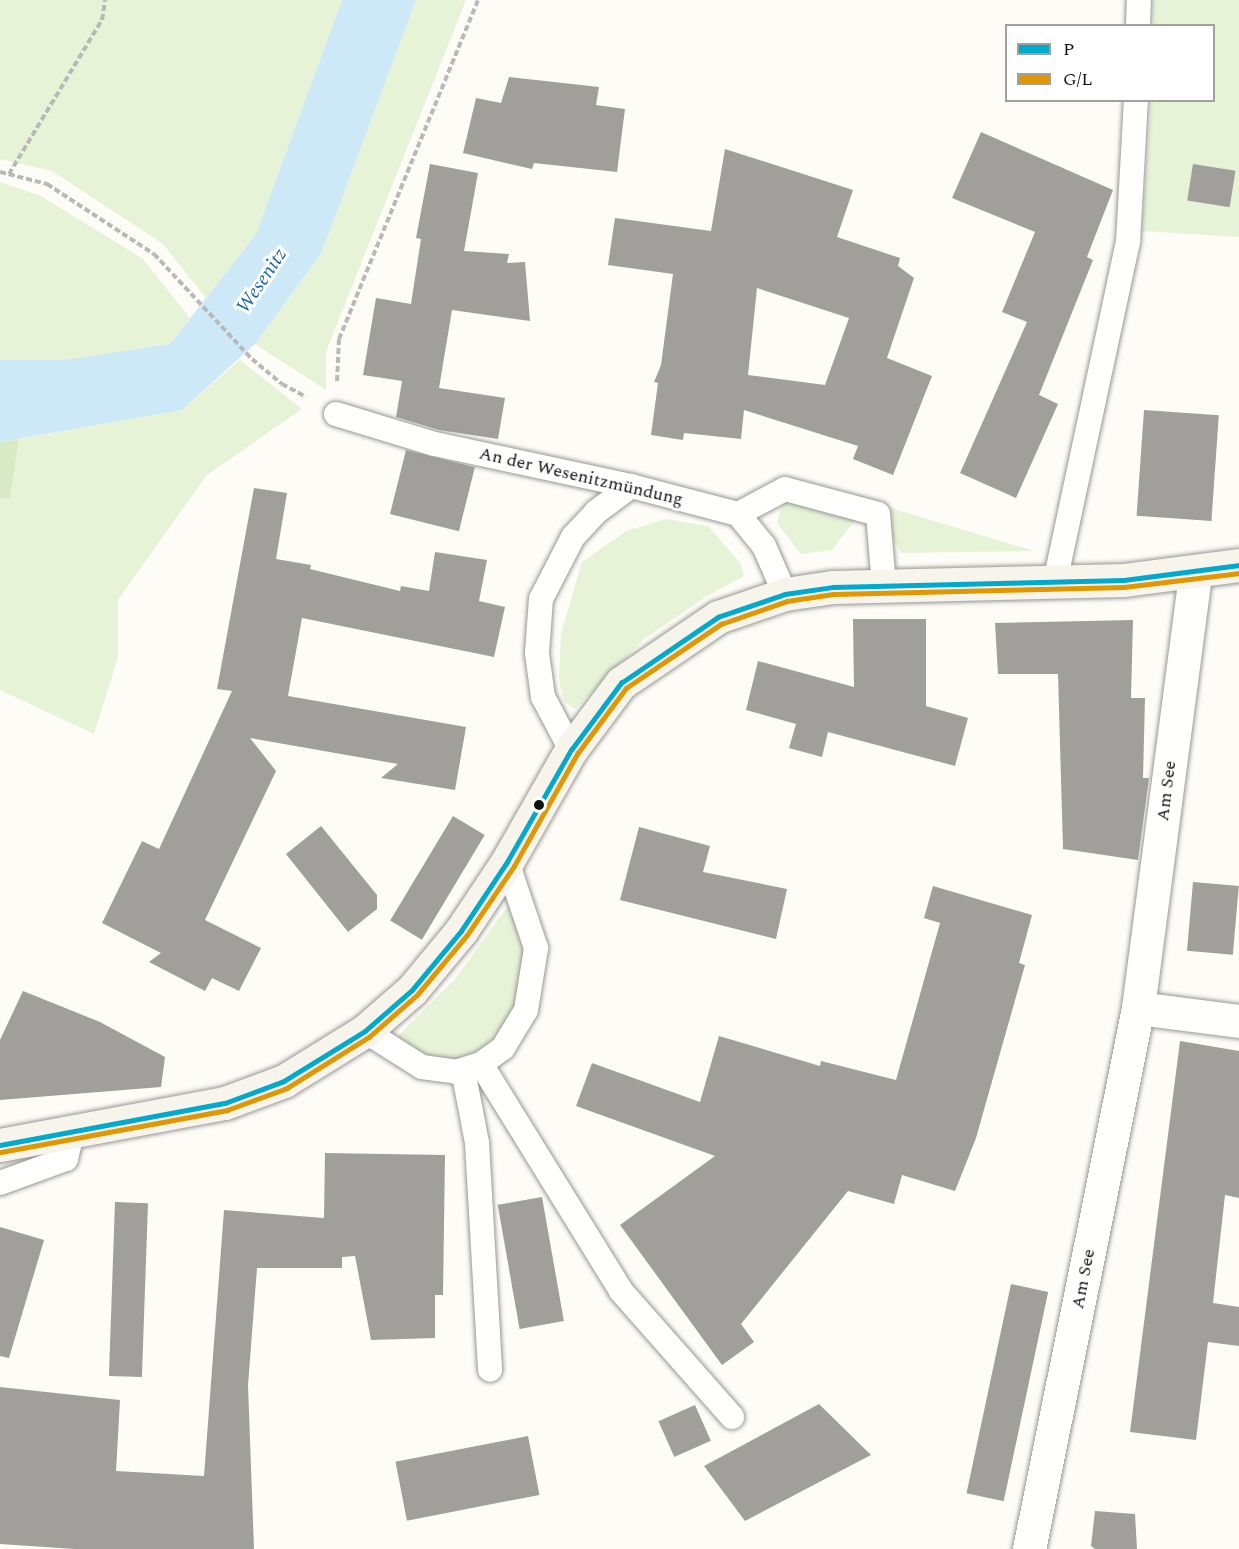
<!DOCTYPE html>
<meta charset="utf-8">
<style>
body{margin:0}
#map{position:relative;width:1239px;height:1549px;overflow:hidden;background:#fdfcf7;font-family:Spectral,serif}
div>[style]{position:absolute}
.green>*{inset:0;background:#e7f3d7}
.forest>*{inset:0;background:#d8eac5}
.water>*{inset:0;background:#cde8f7}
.building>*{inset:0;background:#a19f9c;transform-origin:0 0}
.path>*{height:4px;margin-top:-2px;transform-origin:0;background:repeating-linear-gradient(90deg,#b9b9b8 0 6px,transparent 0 9px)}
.roads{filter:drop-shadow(0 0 2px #979795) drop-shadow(0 0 2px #979795)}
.lane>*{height:24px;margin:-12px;padding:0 12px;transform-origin:12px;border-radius:12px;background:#fffffe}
.street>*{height:33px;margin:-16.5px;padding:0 16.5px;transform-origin:16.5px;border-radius:16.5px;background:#fffffe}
.secondary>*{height:33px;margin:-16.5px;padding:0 16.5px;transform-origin:16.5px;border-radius:16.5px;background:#f6f4eb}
.bus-1>*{height:4.5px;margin:-2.25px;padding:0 2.25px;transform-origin:2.25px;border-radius:2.25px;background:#00a9ce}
.bus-2>*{height:4.5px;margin:-2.25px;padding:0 2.25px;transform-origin:2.25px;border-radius:2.25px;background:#e09702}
.dots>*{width:16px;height:16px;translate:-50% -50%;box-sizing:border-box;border:3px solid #fff;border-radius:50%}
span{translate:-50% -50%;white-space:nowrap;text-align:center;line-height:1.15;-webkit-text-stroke:6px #fff;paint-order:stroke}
.street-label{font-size:18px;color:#111}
.water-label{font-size:20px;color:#1768a6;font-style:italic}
.legend{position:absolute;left:1005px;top:24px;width:210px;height:78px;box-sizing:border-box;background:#fff;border:2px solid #a0a0a0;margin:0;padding:8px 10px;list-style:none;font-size:18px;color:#111}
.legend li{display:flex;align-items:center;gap:12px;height:30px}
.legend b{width:30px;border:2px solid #a0a0a0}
</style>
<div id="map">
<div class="green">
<div style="clip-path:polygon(0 0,342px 0,256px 234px,206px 298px,163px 244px,52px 171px,0 159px)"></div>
<div style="clip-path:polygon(416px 0,466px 0,326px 352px,326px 390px,255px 344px,321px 254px)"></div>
<div style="clip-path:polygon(1153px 0,1239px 0,1239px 237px,1142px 231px,1151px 101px,1214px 100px,1214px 26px,1153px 25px)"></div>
<div style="clip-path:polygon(0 182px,41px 196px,143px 259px,190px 318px,170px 344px,64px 360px,0 360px)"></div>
<div style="clip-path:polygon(240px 360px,302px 409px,206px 476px,118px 600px,118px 657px,94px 734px,0 690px,0 499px,10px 498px,19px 439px,182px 410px)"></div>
<div style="clip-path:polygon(784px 499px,855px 520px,832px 550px,801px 554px,777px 523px)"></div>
<div style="clip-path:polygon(891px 508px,1034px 551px,901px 553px,892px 538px)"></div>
<div style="clip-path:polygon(666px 519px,708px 526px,741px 564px,744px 576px,707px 596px,644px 639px,575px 709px,564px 701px,559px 679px,561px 634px,582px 562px,626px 531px)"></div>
<div style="clip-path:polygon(508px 906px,520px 912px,525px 933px,515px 1013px,497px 1041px,454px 1061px,426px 1058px,396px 1038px,455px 979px)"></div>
</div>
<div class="forest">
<div style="clip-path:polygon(19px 439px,10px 498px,0 499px,0 442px)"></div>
</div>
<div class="water">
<div style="clip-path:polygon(342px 0,416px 0,321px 254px,255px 344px,182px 410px,0 442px,0 360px,64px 360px,170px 344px,206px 298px,256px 234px)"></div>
</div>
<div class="building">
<div style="clip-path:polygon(509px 77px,599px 87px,596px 105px,625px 109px,617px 172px,534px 163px,532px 169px,463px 153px,476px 98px,501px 103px)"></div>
<div style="clip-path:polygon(981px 132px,1113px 190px,1087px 257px,1093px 260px,1039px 395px,1058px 404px,1016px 498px,960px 473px,1027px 322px,1002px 312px,1035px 232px,952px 198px)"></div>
<div style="clip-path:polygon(evenodd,725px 149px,853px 190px,837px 237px,900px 258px,898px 266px,914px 278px,887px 358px,932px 376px,893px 475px,853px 459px,858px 446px,744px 410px,741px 439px,684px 433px,683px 440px,651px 435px,658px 383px,654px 382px,661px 365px,673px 274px,608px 265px,615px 218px,711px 231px,725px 149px,757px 288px,849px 318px,825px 385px,748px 375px,757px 288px)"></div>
<div style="clip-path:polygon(430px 164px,478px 173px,464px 251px,509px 254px,507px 263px,525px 262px,530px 321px,452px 310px,439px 388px,505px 398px,498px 439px,439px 430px,396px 417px,402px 381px,363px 375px,376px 298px,411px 304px,421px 239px,416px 238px)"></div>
<div style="left:1193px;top:164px;width:43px;height:37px;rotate:9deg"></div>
<div style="left:1144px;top:410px;width:75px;height:106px;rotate:4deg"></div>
<div style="left:406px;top:450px;width:71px;height:66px;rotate:14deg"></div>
<div style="clip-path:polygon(254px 488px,287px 493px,276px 559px,311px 565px,310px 569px,400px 591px,401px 586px,429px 591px,435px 552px,487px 560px,479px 601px,505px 607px,494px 657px,302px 618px,288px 696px,466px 727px,455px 790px,381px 778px,398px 764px,250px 738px,276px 771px,205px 920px,261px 948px,239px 991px,212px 978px,205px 991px,149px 962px,161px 953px,102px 923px,142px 841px,159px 849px,232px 691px,217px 689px)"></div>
<div style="clip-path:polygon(853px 619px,926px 619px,926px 706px,968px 718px,955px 766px,828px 732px,822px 757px,789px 748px,796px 724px,746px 710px,758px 661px,854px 687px)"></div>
<div style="clip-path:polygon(1133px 620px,1131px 698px,1145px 698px,1143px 778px,1149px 778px,1138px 860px,1063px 849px,1058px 674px,998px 674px,995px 623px)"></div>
<div style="left:453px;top:816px;width:37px;height:122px;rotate:31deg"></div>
<div style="clip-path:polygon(321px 826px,377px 895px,377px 909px,348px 932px,286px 854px)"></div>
<div style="clip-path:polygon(639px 827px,710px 846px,703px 872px,787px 889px,776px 939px,620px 900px)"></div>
<div style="left:1193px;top:882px;width:46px;height:69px;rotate:5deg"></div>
<div style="clip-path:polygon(933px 886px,1032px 915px,1019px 963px,1025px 965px,976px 1138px,955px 1191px,902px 1175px,894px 1204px,848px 1191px,741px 1324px,754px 1342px,722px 1365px,620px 1225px,715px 1156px,576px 1106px,592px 1063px,700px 1102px,719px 1036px,820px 1066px,821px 1061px,896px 1080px,940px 923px,924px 918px)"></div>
<div style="clip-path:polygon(23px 991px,100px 1022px,165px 1057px,161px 1087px,0 1100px,0 1040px)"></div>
<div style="clip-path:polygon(1180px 1041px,1239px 1051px,1239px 1198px,1225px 1195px,1213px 1303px,1239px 1307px,1239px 1346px,1208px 1342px,1196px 1440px,1130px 1432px)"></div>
<div style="clip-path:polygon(325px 1153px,445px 1155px,443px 1295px,435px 1295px,435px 1338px,371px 1340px,355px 1256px,342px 1257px,342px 1268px,257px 1268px,248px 1385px,254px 1549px,75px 1549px,0 1544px,0 1387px,120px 1400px,116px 1471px,204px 1476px,224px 1210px,324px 1218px)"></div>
<div style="left:542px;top:1197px;width:126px;height:45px;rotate:80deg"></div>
<div style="left:115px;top:1202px;width:33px;height:174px;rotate:2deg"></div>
<div style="clip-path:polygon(0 1227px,44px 1240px,9px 1358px,0 1356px)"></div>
<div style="left:1011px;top:1284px;width:38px;height:214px;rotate:12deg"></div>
<div style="clip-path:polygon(819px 1404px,871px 1455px,745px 1521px,704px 1466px)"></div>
<div style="left:695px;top:1405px;width:39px;height:40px;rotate:66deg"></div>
<div style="left:528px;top:1436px;width:60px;height:135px;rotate:79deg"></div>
<div style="clip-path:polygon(1095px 1511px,1135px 1514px,1137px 1549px,1095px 1549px,1091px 1546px)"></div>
</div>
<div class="path">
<div style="left:0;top:172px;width:49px;rotate:14.3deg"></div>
<div style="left:47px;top:184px;width:128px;rotate:33.2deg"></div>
<div style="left:154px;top:254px;width:144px;rotate:47deg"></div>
<div style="left:252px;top:359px;width:39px;rotate:40deg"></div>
<div style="left:282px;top:384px;width:27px;rotate:28deg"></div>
<div style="left:9px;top:174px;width:180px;rotate:-58.9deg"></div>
<div style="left:102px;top:20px;width:20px;rotate:-81deg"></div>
<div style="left:337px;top:381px;width:42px;rotate:-87.3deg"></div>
<div style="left:339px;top:339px;width:366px;rotate:-67.7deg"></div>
</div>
<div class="roads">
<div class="lane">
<div style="left:1138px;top:26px;width:26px;rotate:-88deg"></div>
<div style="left:336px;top:414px;width:103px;rotate:16.9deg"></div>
<div style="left:435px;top:444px;width:200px;rotate:12.1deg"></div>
<div style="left:631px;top:486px;width:111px;rotate:14.7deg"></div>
<div style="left:738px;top:514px;width:41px;rotate:50.9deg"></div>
<div style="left:764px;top:546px;width:52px;rotate:66.4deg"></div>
<div style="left:738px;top:514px;width:53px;rotate:-28deg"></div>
<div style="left:785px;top:489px;width:96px;rotate:15deg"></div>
<div style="left:878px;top:514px;width:72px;rotate:85.2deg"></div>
<div style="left:1055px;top:582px;width:348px;rotate:-77.9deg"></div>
<div style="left:1128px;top:242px;width:142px;rotate:-86.8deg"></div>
<div style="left:571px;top:750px;width:60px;rotate:-117.8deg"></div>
<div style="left:543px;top:697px;width:44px;rotate:-97.8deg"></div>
<div style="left:537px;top:653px;width:54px;rotate:-85.8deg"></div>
<div style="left:541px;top:599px;width:70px;rotate:-62.7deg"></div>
<div style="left:573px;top:537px;width:34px;rotate:-47deg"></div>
<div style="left:596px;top:512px;width:44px;rotate:-36.6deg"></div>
<div style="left:365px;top:1031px;width:67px;rotate:32.3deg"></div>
<div style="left:422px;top:1067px;width:34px;rotate:8deg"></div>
<div style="left:456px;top:1072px;width:26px;rotate:-18deg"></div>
<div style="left:481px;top:1064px;width:27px;rotate:-36deg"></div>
<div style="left:503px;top:1048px;width:44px;rotate:-58.8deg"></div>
<div style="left:526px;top:1010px;width:63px;rotate:-80.8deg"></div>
<div style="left:536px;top:948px;width:91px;rotate:-108.6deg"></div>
<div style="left:481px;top:1064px;width:267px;rotate:58.3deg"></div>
<div style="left:621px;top:1291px;width:168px;rotate:48.6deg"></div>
<div style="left:463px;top:1070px;width:74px;rotate:79.1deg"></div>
<div style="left:477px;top:1143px;width:227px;rotate:86.7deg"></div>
<div style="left:0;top:1183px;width:70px;rotate:-20deg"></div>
<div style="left:66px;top:1159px;width:27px;rotate:-77deg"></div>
</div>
<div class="street">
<div style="left:1138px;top:1008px;width:102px;rotate:7.3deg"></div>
<div style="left:1029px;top:1549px;width:552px;rotate:-78.61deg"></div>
<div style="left:1138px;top:1008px;width:439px;rotate:-82.5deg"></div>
</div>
<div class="secondary">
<div style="left:0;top:1145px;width:229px;rotate:-10.6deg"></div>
<div style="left:225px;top:1103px;width:63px;rotate:-20.4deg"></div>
<div style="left:284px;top:1081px;width:95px;rotate:-31.7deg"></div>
<div style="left:365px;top:1031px;width:62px;rotate:-41.1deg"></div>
<div style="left:412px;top:990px;width:77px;rotate:-50.3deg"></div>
<div style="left:461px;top:931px;width:83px;rotate:-56.3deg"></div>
<div style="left:507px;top:862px;width:129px;rotate:-60.3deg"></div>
<div style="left:571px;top:750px;width:84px;rotate:-53.3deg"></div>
<div style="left:621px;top:683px;width:117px;rotate:-34.2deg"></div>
<div style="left:718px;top:617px;width:71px;rotate:-18.9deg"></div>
<div style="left:785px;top:594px;width:49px;rotate:-8.3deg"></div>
<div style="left:833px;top:587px;width:291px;rotate:-1.4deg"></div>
<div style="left:1124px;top:580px;width:116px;rotate:-7.4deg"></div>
</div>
</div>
<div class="bus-1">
<div style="left:0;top:1145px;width:229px;rotate:-10.6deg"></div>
<div style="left:225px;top:1103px;width:63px;rotate:-20.4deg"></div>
<div style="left:284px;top:1081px;width:95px;rotate:-31.7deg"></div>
<div style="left:365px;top:1031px;width:62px;rotate:-41.1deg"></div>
<div style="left:412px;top:990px;width:77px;rotate:-50.3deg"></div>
<div style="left:461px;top:931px;width:83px;rotate:-56.3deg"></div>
<div style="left:507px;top:862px;width:129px;rotate:-60.3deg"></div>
<div style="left:571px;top:750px;width:84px;rotate:-53.3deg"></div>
<div style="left:621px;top:683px;width:117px;rotate:-34.2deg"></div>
<div style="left:718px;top:617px;width:71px;rotate:-18.9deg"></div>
<div style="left:785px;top:594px;width:49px;rotate:-8.3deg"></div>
<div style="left:833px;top:587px;width:291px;rotate:-1.4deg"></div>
<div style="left:1124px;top:580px;width:116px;rotate:-7.4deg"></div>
</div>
<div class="bus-2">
<div style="left:1px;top:1152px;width:230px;rotate:-10.5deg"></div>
<div style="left:227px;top:1110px;width:64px;rotate:-20.1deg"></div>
<div style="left:287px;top:1088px;width:97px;rotate:-31.9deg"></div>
<div style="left:369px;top:1037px;width:64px;rotate:-41.2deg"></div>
<div style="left:417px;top:995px;width:78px;rotate:-50.2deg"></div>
<div style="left:467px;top:935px;width:83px;rotate:-55.7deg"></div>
<div style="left:514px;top:866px;width:129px;rotate:-60.6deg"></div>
<div style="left:577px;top:754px;width:82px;rotate:-53.4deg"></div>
<div style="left:626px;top:688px;width:115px;rotate:-34deg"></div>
<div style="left:721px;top:624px;width:70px;rotate:-19.2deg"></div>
<div style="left:787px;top:601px;width:48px;rotate:-8.5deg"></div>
<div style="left:834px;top:594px;width:290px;rotate:-1.4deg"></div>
<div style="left:1124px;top:587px;width:116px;rotate:-6.9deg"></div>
</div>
<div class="dots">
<div style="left:539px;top:805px;background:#111"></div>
</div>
<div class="street-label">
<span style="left:581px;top:477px;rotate:13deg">An der Wesenitzmündung</span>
<span style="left:1167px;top:791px;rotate:-83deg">Am See</span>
<span style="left:1084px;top:1279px;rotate:-79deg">Am See</span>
</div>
<div class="water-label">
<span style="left:262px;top:281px;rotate:-56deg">Wesenitz</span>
</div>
<ul class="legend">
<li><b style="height:8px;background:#00a9ce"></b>P</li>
<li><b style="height:8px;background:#e09702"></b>G/L</li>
</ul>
</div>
